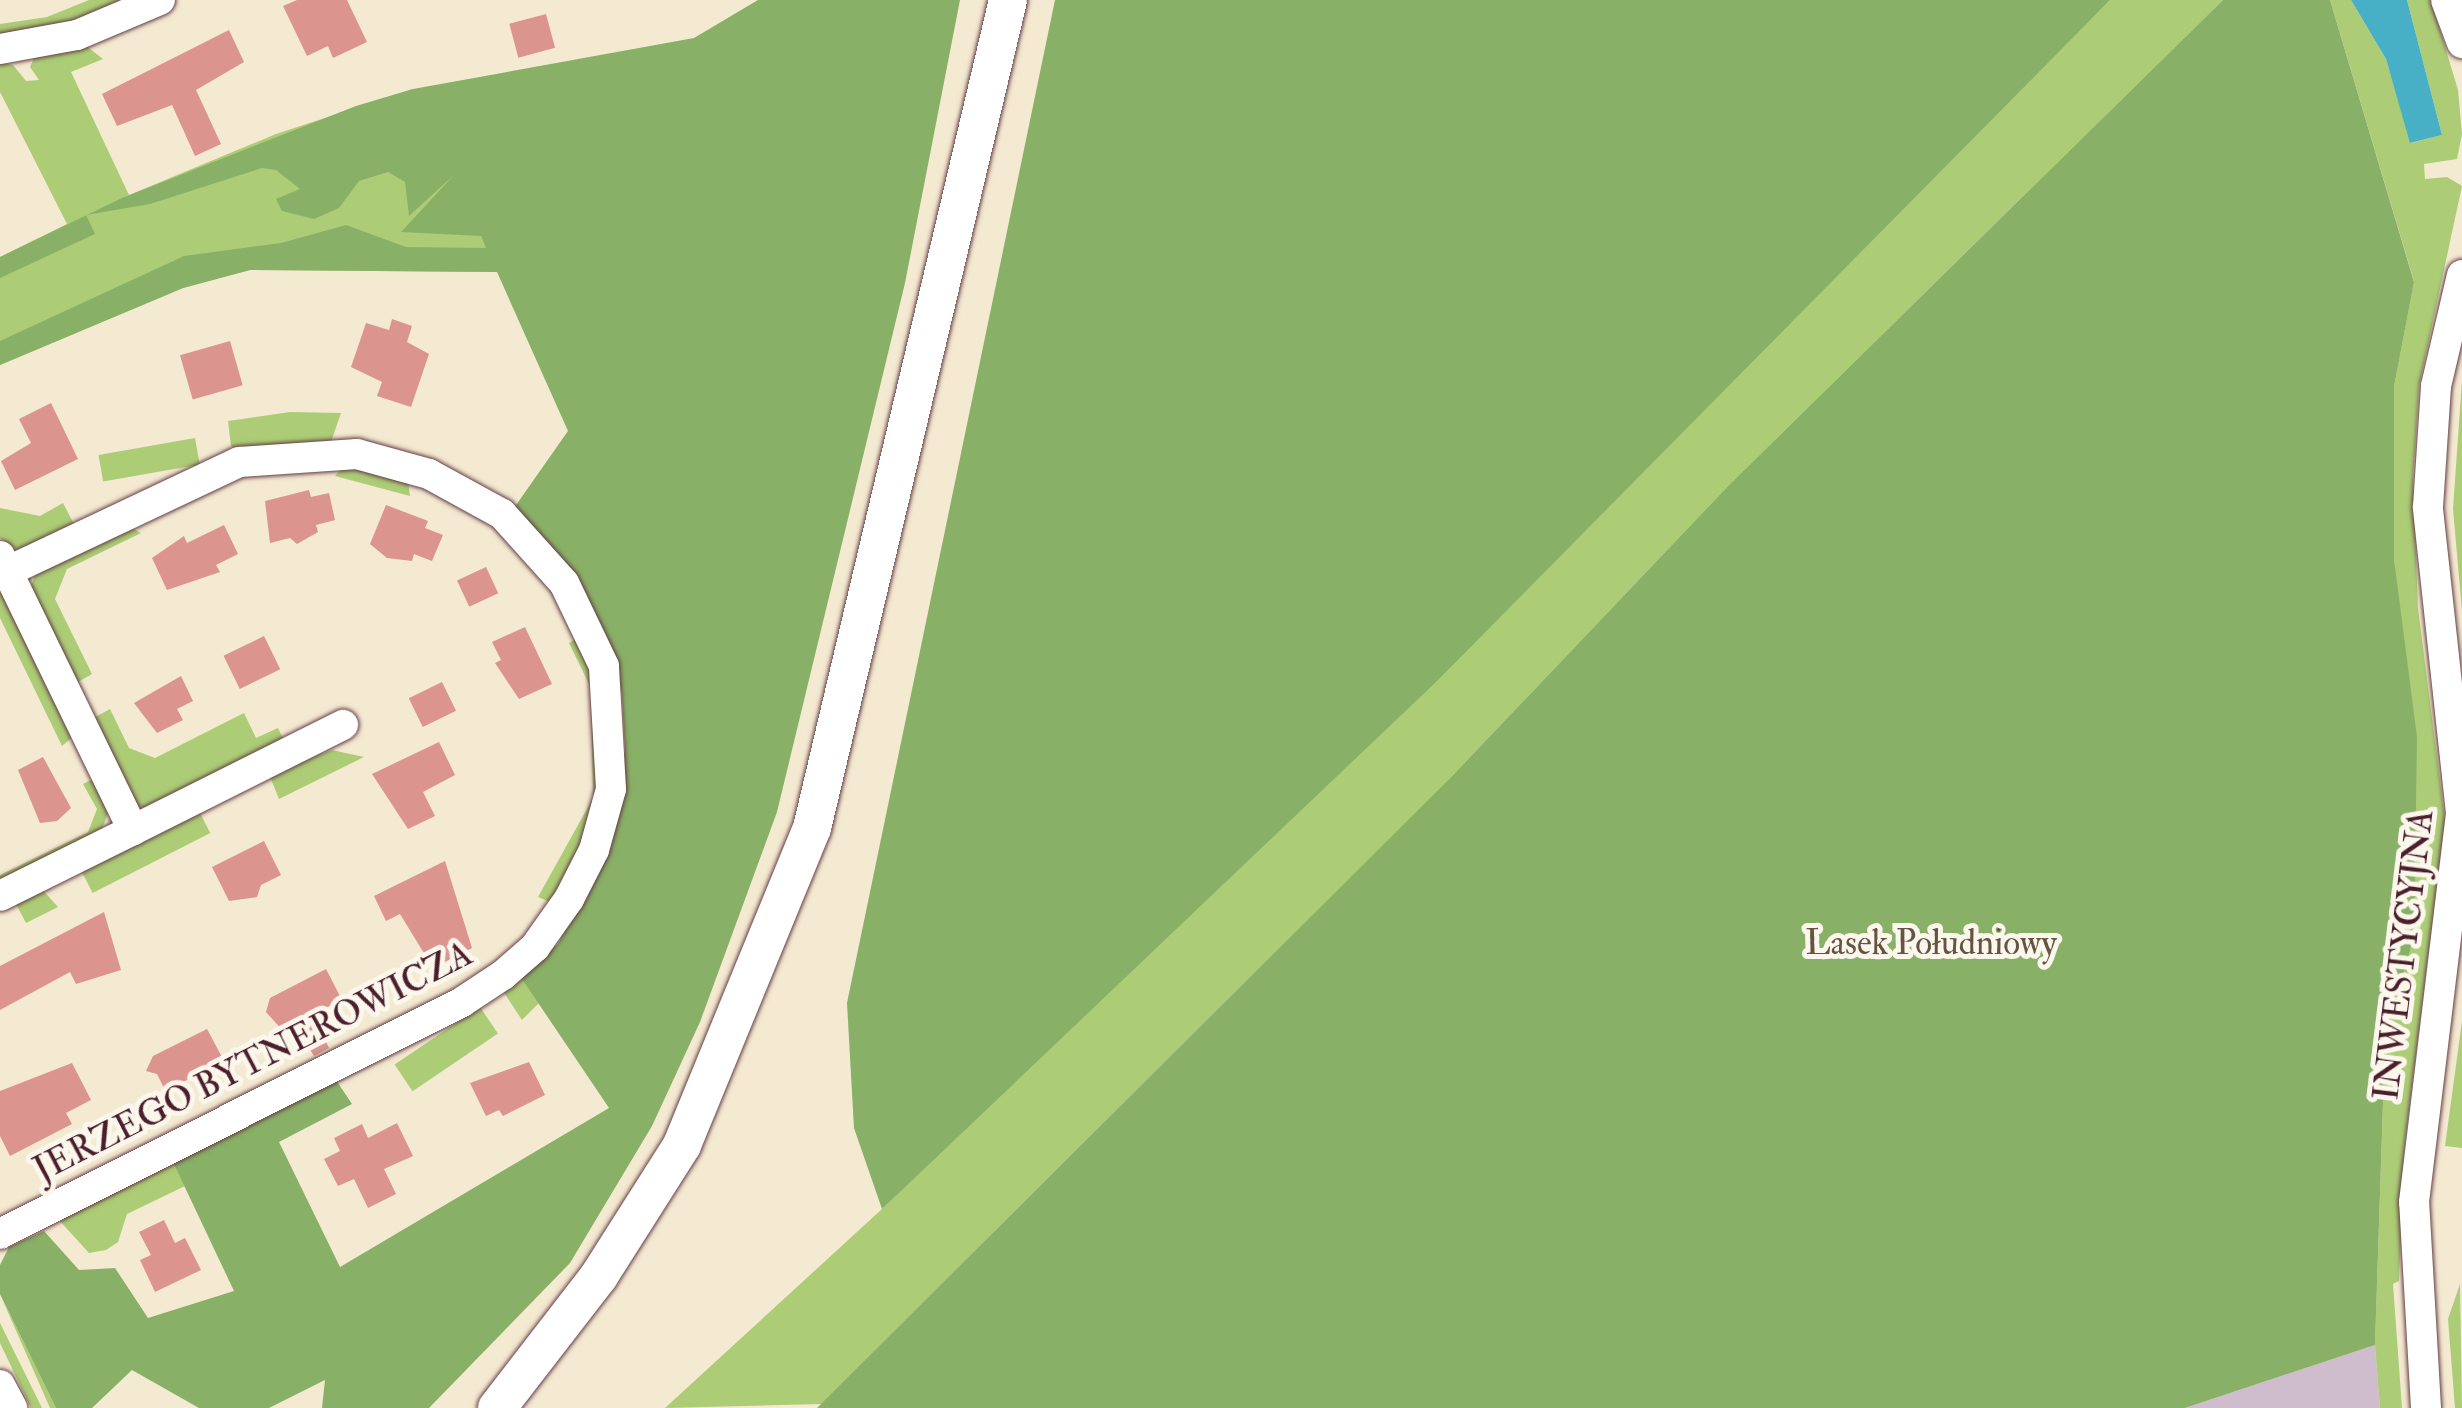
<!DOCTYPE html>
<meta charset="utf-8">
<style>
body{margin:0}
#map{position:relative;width:2462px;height:1408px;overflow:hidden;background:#f4e9d1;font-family:"IM FELL Double Pica",serif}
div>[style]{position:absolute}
.industrial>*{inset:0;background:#cfbdce}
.green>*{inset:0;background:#accd76;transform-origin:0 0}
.forest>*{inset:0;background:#89b067}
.water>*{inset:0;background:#47b0c6}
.building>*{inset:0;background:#dc948f;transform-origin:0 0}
.roads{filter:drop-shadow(0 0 2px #643d44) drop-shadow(0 0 2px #643d44)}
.minor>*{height:30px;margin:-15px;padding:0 15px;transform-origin:15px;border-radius:15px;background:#fff}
.major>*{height:38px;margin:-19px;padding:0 19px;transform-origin:19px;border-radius:19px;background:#fff}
span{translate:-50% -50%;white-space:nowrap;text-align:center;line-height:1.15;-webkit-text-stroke:10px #fbf7ec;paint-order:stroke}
.park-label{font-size:35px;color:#675342}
.street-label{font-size:35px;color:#4a1f2b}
</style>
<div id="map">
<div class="industrial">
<div style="clip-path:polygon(2375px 1345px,2380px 1408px,2185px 1408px)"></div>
</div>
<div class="green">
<div style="clip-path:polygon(89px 0,126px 0,81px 20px,0 35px,0 24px,47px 17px)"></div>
<div style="clip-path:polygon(2110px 0,2223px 0,1729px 485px,1454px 774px,822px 1404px,665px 1408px,882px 1209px)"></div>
<div style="clip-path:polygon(2330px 0,2351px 0,2386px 59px,2411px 143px,2442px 135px,2407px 0,2431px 0,2458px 90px,2462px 134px,2457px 159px,2424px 164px,2425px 179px,2447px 177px,2462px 186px,2419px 386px,2413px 477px,2418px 608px,2445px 820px,2404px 1151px,2399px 1281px,2393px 1284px,2402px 1408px,2380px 1408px,2375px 1345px,2385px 1043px,2414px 936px,2394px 558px,2394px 387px,2414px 281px)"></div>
<div style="clip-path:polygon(85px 45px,103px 59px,71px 72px,129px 195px,276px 134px,413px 89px,498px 272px,250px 270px,183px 288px,0 365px,0 257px,67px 224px,0 92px,0 63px,13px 65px,26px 81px,39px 80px,30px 67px,34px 58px)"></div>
<div style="clip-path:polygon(2462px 380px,2462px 611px,2453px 509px)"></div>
<div style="clip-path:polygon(290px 412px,341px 413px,331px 442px,239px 452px,231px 446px,228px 421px)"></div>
<div style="left:195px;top:438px;width:27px;height:98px;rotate:80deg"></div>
<div style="clip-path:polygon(346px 464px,408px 481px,410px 496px,335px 476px)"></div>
<div style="clip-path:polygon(63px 503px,75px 526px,18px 550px,0 538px,0 508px,40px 516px)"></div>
<div style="clip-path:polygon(125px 524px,141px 533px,67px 569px,55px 599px,92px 674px,78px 682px,31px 587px,35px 574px)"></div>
<div style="clip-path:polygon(0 585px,75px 735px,62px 746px,0 618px)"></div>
<div style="clip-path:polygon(581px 636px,600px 700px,595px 817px,552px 903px,538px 897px,593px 798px,591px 688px,569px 643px)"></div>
<div style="clip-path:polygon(110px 709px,129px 748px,155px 758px,244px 713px,256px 738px,278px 728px,285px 743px,148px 808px,138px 806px,90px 720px)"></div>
<div style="clip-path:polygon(332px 750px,364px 757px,279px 799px,269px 774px)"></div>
<div style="clip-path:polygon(97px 777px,109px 811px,101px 831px,0 885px,0 875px,88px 832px,97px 809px,83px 784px)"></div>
<div style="left:198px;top:809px;width:27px;height:132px;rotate:63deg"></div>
<div style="clip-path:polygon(41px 888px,58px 907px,26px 923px,16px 904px)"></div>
<div style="clip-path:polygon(520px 976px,541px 1001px,522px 1020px,503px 991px)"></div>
<div style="left:480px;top:1007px;width:32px;height:103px;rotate:56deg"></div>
<div style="clip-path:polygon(2462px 1021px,2462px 1148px,2445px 1146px)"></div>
<div style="clip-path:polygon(172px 1160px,185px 1186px,127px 1214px,118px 1242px,106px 1250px,89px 1253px,58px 1219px)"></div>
<div style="clip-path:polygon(2460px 1284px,2462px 1408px,2455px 1408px,2448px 1319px)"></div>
<div style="clip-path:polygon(0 1294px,56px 1408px,50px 1408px)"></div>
<div style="clip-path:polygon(0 1323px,42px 1408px,31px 1408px,0 1343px)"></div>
</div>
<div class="forest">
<div style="clip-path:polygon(758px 0,960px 0,905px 283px,777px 812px,700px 1022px,652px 1126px,570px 1263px,429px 1408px,322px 1408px,325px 1380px,269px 1408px,199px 1408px,132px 1370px,92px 1408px,56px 1408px,0 1294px,0 1265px,9px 1247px,44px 1231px,79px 1270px,115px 1268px,148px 1318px,234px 1291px,172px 1160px,336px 1080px,352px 1104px,279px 1142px,340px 1267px,609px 1108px,520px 976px,558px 944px,612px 841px,625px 750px,622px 694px,609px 644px,514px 508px,568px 431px,497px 272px,250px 270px,183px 288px,0 365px,0 341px,184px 256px,281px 243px,346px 225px,406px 247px,486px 248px,481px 236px,401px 232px,453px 176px,409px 216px,405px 182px,388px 172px,359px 181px,339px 208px,314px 219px,282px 211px,276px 199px,300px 189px,276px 170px,262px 168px,150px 204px,86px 215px,95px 234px,0 278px,0 257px,122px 198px,356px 106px,413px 89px,694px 38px)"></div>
<div style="clip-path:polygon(1055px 0,2110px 0,1436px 682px,882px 1209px,854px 1128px,847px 1003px)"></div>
<div style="clip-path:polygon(2223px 0,2330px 0,2414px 282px,2394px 387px,2394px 559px,2417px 737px,2414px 936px,2385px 1043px,2375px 1345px,2185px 1408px,817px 1408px,1454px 774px,1729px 485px)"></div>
</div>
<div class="water">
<div style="clip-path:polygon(2351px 0,2407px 0,2442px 135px,2410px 143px,2386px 59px)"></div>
</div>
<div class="building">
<div style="clip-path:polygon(297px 0,347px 0,367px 42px,333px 58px,328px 46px,307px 56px,283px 6px)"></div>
<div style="left:546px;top:14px;width:35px;height:38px;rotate:75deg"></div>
<div style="clip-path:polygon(229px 30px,244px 62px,196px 90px,221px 144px,195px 156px,172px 105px,117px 126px,102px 94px)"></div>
<div style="clip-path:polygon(392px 319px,412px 326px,407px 342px,429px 354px,411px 407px,377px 396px,382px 382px,351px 367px,366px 323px,389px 330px)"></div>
<div style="left:230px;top:341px;width:46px;height:52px;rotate:74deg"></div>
<div style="clip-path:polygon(51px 403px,78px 459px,15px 490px,1px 461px,31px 443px,19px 419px)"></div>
<div style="clip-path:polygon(309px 490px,311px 497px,329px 493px,335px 520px,316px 525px,318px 532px,297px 544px,290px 538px,270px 543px,265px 501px)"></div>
<div style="clip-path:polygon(386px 505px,428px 521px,425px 528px,443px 535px,432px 561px,414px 554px,412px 561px,387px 558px,370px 544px)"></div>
<div style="clip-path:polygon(224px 525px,238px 554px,216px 565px,220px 572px,167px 590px,152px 558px,184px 536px,187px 543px)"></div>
<div style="left:486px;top:567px;width:29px;height:32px;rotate:65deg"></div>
<div style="clip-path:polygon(525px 627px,552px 684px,519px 699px,495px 663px,501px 660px,492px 642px)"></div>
<div style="left:264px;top:636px;width:37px;height:45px;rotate:64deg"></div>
<div style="clip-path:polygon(181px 676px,193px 701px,177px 709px,183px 720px,157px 733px,134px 703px)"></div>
<div style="left:442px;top:682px;width:32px;height:37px;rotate:64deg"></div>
<div style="clip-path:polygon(439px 742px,455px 775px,423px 792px,435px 816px,408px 829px,372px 774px)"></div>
<div style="clip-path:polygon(43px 757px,71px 808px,57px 821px,40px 823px,18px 770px)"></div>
<div style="clip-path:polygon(264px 841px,281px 875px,261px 885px,257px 897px,229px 901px,212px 867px)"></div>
<div style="clip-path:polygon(445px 861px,472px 948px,433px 968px,400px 914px,386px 921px,374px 896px)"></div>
<div style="clip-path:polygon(104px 912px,121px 970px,76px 984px,70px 972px,0 1010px,0 966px)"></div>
<div style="clip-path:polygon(326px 969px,342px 1000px,313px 1014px,329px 1048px,314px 1056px,296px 1027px,284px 1032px,266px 1012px,270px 998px)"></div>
<div style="clip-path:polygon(207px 1029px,223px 1059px,166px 1092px,157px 1074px,146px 1071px,153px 1056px)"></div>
<div style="clip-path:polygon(529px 1062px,545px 1095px,503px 1116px,499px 1110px,486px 1116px,470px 1083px)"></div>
<div style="clip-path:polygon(72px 1063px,91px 1100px,66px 1113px,72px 1124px,10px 1156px,0 1136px,0 1091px)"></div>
<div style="clip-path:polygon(397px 1123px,413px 1156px,384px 1169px,396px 1194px,368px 1208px,354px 1179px,338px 1186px,324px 1159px,340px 1151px,334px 1138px,362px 1124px,368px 1138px)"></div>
<div style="clip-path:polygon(164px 1220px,175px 1243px,185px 1238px,201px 1270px,155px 1292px,140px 1260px,151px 1255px,139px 1232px)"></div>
</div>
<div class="roads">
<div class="minor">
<div style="left:2446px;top:0;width:46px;rotate:69.6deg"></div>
<div style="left:0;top:49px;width:78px;rotate:-10.3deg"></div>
<div style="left:77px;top:35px;width:90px;rotate:-22.9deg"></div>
<div style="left:0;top:556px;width:305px;rotate:64.1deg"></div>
<div style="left:133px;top:830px;width:148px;rotate:153.6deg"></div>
<div style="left:133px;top:830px;width:235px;rotate:-26.6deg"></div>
<div style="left:0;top:1234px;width:517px;rotate:-26.66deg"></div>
<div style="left:462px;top:1002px;width:49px;rotate:-33.4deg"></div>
<div style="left:503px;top:975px;width:43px;rotate:-41.2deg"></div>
<div style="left:535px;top:947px;width:59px;rotate:-54.7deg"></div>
<div style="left:569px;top:899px;width:55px;rotate:-63deg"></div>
<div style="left:594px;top:850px;width:63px;rotate:-74.4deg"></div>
<div style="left:611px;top:789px;width:123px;rotate:-93.3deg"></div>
<div style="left:604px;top:666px;width:92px;rotate:-115.7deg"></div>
<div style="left:564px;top:583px;width:93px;rotate:-131.9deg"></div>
<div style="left:502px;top:514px;width:83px;rotate:-151.3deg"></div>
<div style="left:429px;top:474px;width:75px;rotate:-164.5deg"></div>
<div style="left:357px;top:454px;width:118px;rotate:176.1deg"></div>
<div style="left:239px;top:462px;width:255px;rotate:154.7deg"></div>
<div style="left:0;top:1385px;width:26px;rotate:62deg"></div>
<div style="left:2426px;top:1408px;width:206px;rotate:-93.3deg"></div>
<div style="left:2414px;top:1202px;width:392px;rotate:-83.1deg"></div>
<div style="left:2461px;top:813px;width:308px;rotate:-96.2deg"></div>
<div style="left:2428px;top:507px;width:121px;rotate:-86.2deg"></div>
<div style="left:2436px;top:386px;width:114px;rotate:-76.8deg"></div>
</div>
<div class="major">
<div style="left:497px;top:1408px;width:167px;rotate:-52.3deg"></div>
<div style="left:599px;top:1276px;width:155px;rotate:-57.6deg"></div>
<div style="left:682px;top:1145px;width:343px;rotate:-67.7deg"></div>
<div style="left:812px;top:828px;width:851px;rotate:-76.68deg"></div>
</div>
</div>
<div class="park-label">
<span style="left:1931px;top:943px">Lasek Południowy</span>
</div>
<div class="street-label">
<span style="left:2404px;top:955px;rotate:-83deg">INWESTYCYJNA</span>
<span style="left:253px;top:1062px;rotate:-27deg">JERZEGO BYTNEROWICZA</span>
</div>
</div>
